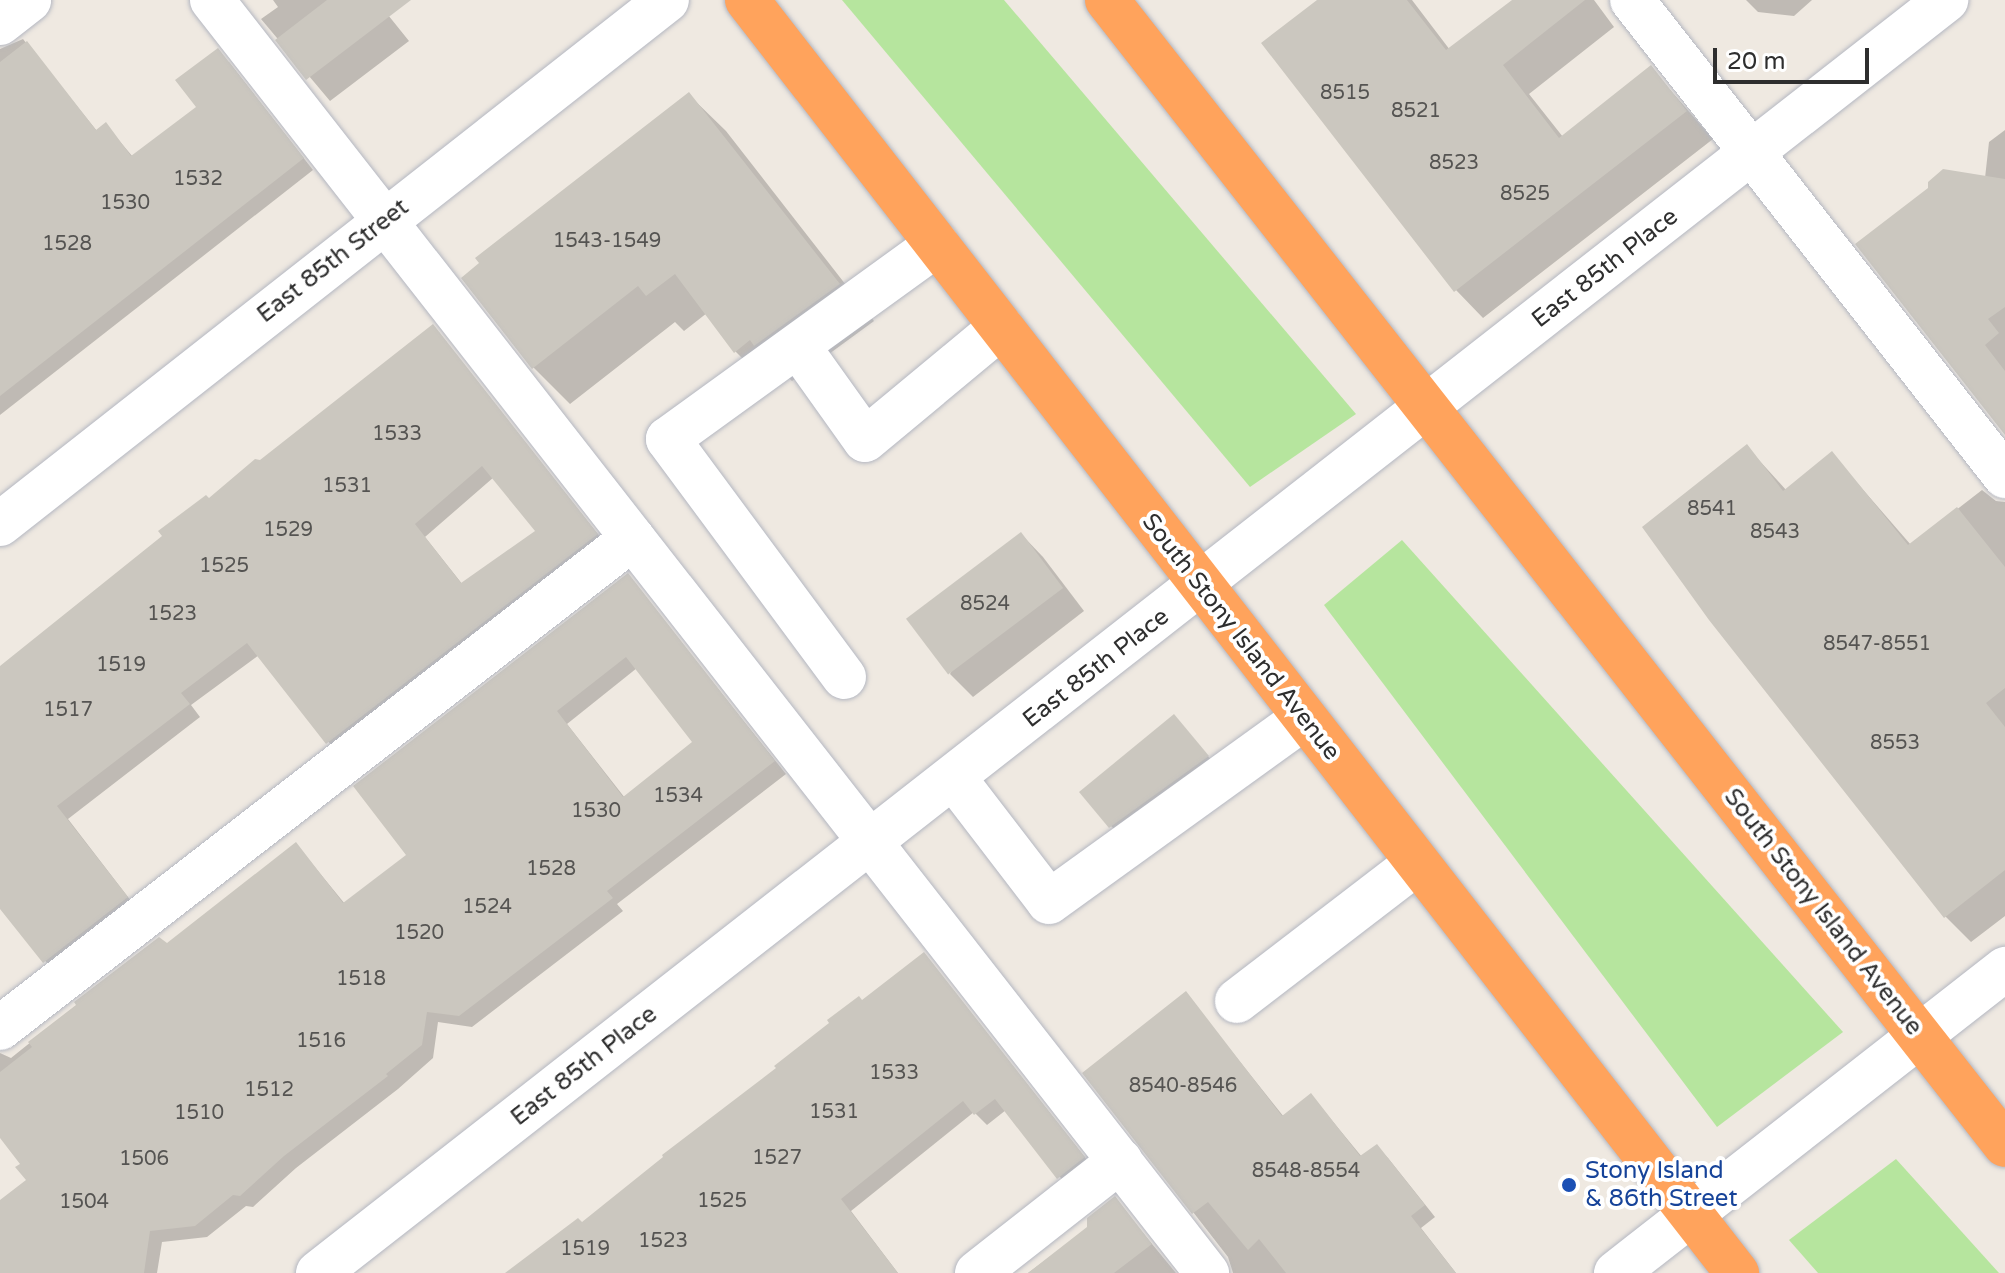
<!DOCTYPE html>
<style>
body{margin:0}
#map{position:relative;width:2005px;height:1273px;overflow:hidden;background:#efe9e1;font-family:"Varela Round",sans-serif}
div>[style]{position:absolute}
.green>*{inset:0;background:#b6e59e}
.shadow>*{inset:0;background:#0003}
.building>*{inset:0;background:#cbc7bf;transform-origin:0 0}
.roads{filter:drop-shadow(0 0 2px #b4b7c1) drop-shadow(0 0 2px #b4b7c1)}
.minor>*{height:44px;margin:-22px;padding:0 22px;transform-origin:22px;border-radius:22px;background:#fff}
.highway>*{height:44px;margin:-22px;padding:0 22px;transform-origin:22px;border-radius:22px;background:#ffa35c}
.dots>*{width:22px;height:22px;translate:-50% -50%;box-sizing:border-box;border:4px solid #fff;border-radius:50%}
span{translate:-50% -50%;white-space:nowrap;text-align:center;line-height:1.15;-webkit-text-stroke:8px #fff;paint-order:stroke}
.number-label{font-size:20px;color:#555452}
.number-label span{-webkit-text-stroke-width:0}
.street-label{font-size:24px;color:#2e2e2e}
.transit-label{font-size:24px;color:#164399}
.left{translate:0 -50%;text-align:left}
.scale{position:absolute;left:1713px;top:48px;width:156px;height:36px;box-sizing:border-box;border:4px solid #2e2e2e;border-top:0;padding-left:10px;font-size:24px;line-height:28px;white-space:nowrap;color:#2e2e2e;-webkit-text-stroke:6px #fff;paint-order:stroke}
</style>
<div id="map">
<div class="green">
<div style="clip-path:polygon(842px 0,1004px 0,1356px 414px,1250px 487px)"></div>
<div style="clip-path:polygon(1402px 540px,1843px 1032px,1717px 1127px,1324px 605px)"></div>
<div style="clip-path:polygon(1896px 1159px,1999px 1273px,1818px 1273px,1789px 1240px)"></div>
</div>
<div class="shadow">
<div style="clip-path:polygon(273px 0,376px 0,409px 41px,330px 101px,261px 19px,278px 7px)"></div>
<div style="clip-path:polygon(1320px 0,1412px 0,1450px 50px,1516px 0,1594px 0,1614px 27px,1529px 94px,1563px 137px,1651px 68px,1713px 139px,1483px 318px,1456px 290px)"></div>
<div style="clip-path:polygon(1746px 0,1812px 0,1794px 16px,1758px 12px)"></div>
<div style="clip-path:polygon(23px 39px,97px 131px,106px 125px,133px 157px,198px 108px,229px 62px,313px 170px,0 415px,0 49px)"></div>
<div style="clip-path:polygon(689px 95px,726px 131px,874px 321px,792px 381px,787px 376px,772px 388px,736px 352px,707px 313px,684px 331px,675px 322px,570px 404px,534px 368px,464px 278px)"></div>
<div style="clip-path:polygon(2005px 130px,2005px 432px,1858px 245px,1985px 178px,1989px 142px)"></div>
<div style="clip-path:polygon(evenodd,433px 327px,608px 547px,339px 755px,259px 655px,191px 705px,200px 717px,68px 819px,138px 910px,56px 974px,0 906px,0 668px,433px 327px,494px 477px,538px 531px,463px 585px,425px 537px,494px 477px)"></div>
<div style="clip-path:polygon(1747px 447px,1787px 491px,1832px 454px,1911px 545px,1982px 490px,1996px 501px,2005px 502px,2005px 916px,1971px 942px,1945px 916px)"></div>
<div style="clip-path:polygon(1021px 534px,1043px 557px,1084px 611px,973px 697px,950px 674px)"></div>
<div style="clip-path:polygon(evenodd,628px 576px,786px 774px,617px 904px,623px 911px,472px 1027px,438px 1022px,433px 1058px,398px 1089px,296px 1168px,253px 1207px,246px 1206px,207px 1237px,162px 1242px,157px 1273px,10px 1273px,0 1260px,0 1203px,28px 1181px,23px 1164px,0 1135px,0 1053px,11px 1058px,159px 939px,167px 945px,296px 844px,345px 904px,408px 855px,628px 576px,637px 668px,695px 743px,625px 798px,567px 724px,637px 668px)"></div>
<div style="clip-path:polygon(1174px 716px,1218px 768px,1122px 837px,1111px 826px)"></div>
<div style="clip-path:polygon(924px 954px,1094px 1169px,1069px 1188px,1006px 1110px,987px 1125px,974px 1112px,851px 1211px,898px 1273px,510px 1273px,582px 1224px)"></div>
<div style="clip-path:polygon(1186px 994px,1284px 1117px,1311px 1095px,1362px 1157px,1377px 1147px,1388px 1158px,1435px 1217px,1421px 1228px,1456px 1273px,1233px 1273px,1228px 1257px,1085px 1073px)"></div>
<div style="clip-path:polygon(1115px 1199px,1176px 1273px,1028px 1273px,1089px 1228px)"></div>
</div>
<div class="building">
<div style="clip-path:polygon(327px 0,411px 0,306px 80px,275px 40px)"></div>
<div style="clip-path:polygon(1317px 0,1407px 0,1446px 50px,1512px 0,1585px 0,1503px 65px,1559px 138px,1651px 65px,1687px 111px,1454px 292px,1261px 43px)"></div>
<div style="clip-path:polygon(27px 41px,96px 130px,106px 122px,131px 156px,196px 107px,175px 80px,218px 48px,304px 158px,0 396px,0 62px)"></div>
<div style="clip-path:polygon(689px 92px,840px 284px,754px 346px,750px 340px,734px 353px,675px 274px,646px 296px,638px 286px,532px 369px,461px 278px,479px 263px,475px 258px)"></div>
<div style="clip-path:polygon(1943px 169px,2005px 179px,2005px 307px,1988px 319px,1999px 333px,1985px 345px,2005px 371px,2005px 435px,1855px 244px,1928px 188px,1928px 182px)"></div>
<div style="clip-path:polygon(evenodd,433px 324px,598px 534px,326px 744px,247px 643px,181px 693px,190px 704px,57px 806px,128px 897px,43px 963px,0 909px,0 666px,162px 536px,158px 531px,206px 495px,209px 498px,255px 459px,260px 460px,433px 324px,482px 466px,535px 531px,461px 583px,415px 524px,482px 466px)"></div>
<div style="clip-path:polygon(1747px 444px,1783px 491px,1832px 451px,1908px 545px,1957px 507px,2005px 567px,2005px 688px,1986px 703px,2005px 727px,2005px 870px,1944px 918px,1709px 620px,1642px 527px)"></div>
<div style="left:1021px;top:532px;width:70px;height:144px;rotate:53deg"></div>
<div style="clip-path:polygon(evenodd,628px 573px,775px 761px,607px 891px,613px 898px,459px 1016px,427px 1012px,422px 1045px,386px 1074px,388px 1076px,284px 1156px,240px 1196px,233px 1195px,195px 1226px,150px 1231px,144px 1273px,0 1273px,0 1200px,26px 1180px,15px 1167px,20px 1164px,0 1138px,0 1072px,32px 1047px,28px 1042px,76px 1005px,74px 1002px,159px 937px,167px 943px,296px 842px,343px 903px,406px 855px,353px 786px,628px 573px,626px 657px,692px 742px,623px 797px,557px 711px,626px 657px)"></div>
<div style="clip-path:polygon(1174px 714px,1209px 756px,1109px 828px,1079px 792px)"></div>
<div style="clip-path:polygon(924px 952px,1085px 1157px,1057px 1179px,995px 1099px,974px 1115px,963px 1101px,841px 1199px,898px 1273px,505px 1273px,578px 1218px,582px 1222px,663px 1157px,662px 1155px,776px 1068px,774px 1066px,829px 1023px,827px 1020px,859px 996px,862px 1000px)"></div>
<div style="clip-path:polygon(1186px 991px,1282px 1116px,1311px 1093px,1360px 1156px,1377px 1144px,1425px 1205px,1411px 1216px,1456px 1273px,1286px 1273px,1259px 1239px,1248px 1250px,1208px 1202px,1192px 1214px,1082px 1073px)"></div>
<div style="clip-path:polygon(1115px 1196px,1152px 1244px,1114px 1273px,1028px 1273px,1087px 1227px,1087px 1218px)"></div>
</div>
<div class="roads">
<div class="minor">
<div style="left:212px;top:0;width:1616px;rotate:51.99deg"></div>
<div style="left:1632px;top:0;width:605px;rotate:51.92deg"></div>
<div style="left:0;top:23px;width:37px;rotate:-38deg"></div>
<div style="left:798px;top:346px;width:115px;rotate:54.5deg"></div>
<div style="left:865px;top:440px;width:177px;rotate:-39.7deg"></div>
<div style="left:0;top:524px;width:848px;rotate:-38.15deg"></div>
<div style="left:844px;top:677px;width:296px;rotate:-126.5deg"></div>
<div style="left:668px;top:439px;width:332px;rotate:-35.9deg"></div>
<div style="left:954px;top:778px;width:156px;rotate:52.5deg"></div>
<div style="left:1049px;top:902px;width:314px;rotate:-35.8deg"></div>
<div style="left:1237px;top:1001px;width:227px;rotate:-37.5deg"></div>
<div style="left:0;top:1028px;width:800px;rotate:-37.74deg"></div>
<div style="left:318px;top:1273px;width:2067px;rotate:-38.02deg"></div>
<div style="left:977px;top:1273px;width:182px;rotate:-38.1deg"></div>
<div style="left:1616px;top:1273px;width:494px;rotate:-38deg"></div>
</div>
<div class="highway">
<div style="left:747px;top:0;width:1613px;rotate:52.13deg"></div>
<div style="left:1107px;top:0;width:1455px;rotate:51.89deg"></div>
</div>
</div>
<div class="dots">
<div style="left:1569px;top:1185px;background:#1a4fb4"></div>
</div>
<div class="number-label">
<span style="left:1345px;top:93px">8515</span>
<span style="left:1416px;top:111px">8521</span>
<span style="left:1454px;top:163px">8523</span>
<span style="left:198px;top:179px">1532</span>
<span style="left:1525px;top:194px">8525</span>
<span style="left:125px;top:203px">1530</span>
<span style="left:607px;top:241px">1543-1549</span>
<span style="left:67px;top:244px">1528</span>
<span style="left:397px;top:434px">1533</span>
<span style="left:347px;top:486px">1531</span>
<span style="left:1712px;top:509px">8541</span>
<span style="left:288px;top:530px">1529</span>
<span style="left:1775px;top:532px">8543</span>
<span style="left:224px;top:566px">1525</span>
<span style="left:985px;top:604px">8524</span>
<span style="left:172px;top:614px">1523</span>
<span style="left:1877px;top:644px">8547-8551</span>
<span style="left:121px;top:665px">1519</span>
<span style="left:68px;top:710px">1517</span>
<span style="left:1895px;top:743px">8553</span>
<span style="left:678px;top:796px">1534</span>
<span style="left:596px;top:811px">1530</span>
<span style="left:551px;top:869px">1528</span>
<span style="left:487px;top:907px">1524</span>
<span style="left:419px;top:933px">1520</span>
<span style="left:361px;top:979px">1518</span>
<span style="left:321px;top:1041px">1516</span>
<span style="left:894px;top:1073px">1533</span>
<span style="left:1183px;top:1086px">8540-8546</span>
<span style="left:269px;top:1090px">1512</span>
<span style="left:834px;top:1112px">1531</span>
<span style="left:199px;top:1113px">1510</span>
<span style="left:777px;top:1158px">1527</span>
<span style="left:144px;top:1159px">1506</span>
<span style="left:1306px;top:1171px">8548-8554</span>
<span style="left:722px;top:1201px">1525</span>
<span style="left:84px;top:1202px">1504</span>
<span style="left:663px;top:1241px">1523</span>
<span style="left:585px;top:1249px">1519</span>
</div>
<div class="street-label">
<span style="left:333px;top:261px;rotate:-38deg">East 85th Street</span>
<span style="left:1605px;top:268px;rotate:-38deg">East 85th Place</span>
<span style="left:1241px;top:637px;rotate:52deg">South Stony Island Avenue</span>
<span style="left:1096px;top:668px;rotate:-38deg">East 85th Place</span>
<span style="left:1823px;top:912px;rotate:52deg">South Stony Island Avenue</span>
<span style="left:584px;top:1066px;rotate:-38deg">East 85th Place</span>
</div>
<div class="transit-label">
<span class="left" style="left:1585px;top:1185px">Stony Island<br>&amp; 86th Street</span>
</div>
<div class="scale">20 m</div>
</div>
